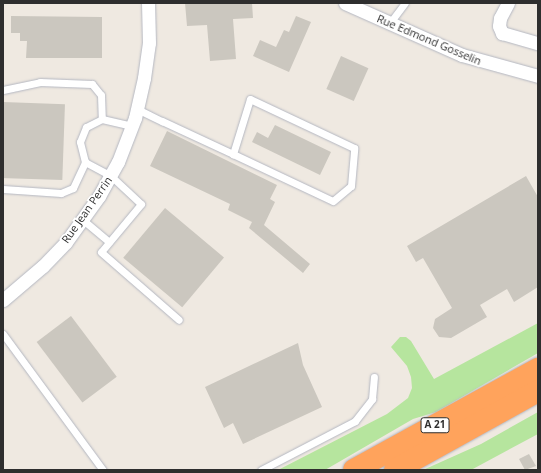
<!DOCTYPE html>
<style>
body{margin:0}
#map{position:relative;width:541px;height:473px;overflow:hidden;background:#efe9e1;font-family:"Open Sans",sans-serif}
div>[style]{position:absolute}
.green>*{inset:0;background:#b6e59e}
.building>*{inset:0;background:#cbc7bf;transform-origin:0 0}
.roads{filter:drop-shadow(0 0 1px #b4b7c1) drop-shadow(0 0 1px #b4b7c1)}
.service>*{height:7px;margin:-3.5px;padding:0 3.5px;transform-origin:3.5px;border-radius:3.5px;background:#fff}
.minor>*{height:13px;margin:-6.5px;padding:0 6.5px;transform-origin:6.5px;border-radius:6.5px;background:#fff}
.motorway>*{height:22px;margin:-11px;padding:0 11px;transform-origin:11px;border-radius:11px;background:#ffa35c}
span{translate:-50% -50%;white-space:nowrap;text-align:center;line-height:1.15;-webkit-text-stroke:3.5px #fff;paint-order:stroke}
.shield-label span{padding:1px 3px;background:#fff;border:1px solid;border-radius:3px;-webkit-text-stroke-width:0}
.shield-label{font-size:10px;color:#2e2e2e;font-weight:700}
.street-label{font-size:11px;color:#2e2e2e}
.frame{position:absolute;inset:0;border:4px solid #2e2e2e;pointer-events:none}
</style>
<div id="map">
<div class="green">
<div style="clip-path:polygon(538px 323px,538px 353px,436px 412px,413px 419px,325px 470px,278px 470px,387px 414px,408px 398px,412px 388px,411px 377px,407px 366px,391px 347px,400px 337px,406px 337px,411px 341px,434px 379px)"></div>
<div style="clip-path:polygon(538px 412px,538px 434px,471px 470px,423px 470px,481px 444px)"></div>
</div>
<div class="building">
<div style="clip-path:polygon(185px 3px,252px 3px,253px 18px,233px 19px,236px 59px,210px 61px,207px 25px,187px 26px)"></div>
<div style="clip-path:polygon(11px 16px,102px 17px,102px 58px,26px 58px,27px 41px,20px 41px,20px 33px,11px 33px)"></div>
<div style="clip-path:polygon(296px 16px,311px 22px,289px 72px,253px 56px,260px 40px,276px 47px,284px 30px,289px 32px)"></div>
<div style="left:341px;top:56px;width:30px;height:36px;rotate:24deg"></div>
<div style="left:3px;top:102px;width:62px;height:76px;rotate:2deg"></div>
<div style="clip-path:polygon(275px 125px,331px 152px,320px 175px,252px 142px,257px 132px,268px 138px)"></div>
<div style="clip-path:polygon(167px 131px,277px 185px,270px 199px,275px 202px,264px 225px,310px 264px,303px 273px,249px 228px,252px 222px,228px 210px,230px 204px,150px 166px)"></div>
<div style="clip-path:polygon(526px 176px,538px 197px,538px 287px,514px 302px,507px 289px,480px 305px,487px 317px,451px 338px,439px 337px,433px 328px,435px 319px,452px 308px,423px 258px,416px 262px,407px 246px)"></div>
<div style="left:165px;top:208px;width:77px;height:65px;rotate:40deg"></div>
<div style="left:71px;top:316px;width:76px;height:43px;rotate:53deg"></div>
<div style="clip-path:polygon(298px 343px,303px 365px,322px 407px,243px 444px,233px 423px,224px 428px,205px 387px)"></div>
<div style="clip-path:polygon(529px 454px,536px 466px,525px 470px,519px 459px)"></div>
</div>
<div class="roads">
<div class="service">
<div style="left:389px;top:24px;width:26px;rotate:-53deg"></div>
<div style="left:3px;top:90px;width:38px;rotate:-12deg"></div>
<div style="left:40px;top:82px;width:52px;rotate:2.2deg"></div>
<div style="left:92px;top:84px;width:14px;rotate:51deg"></div>
<div style="left:101px;top:95px;width:24px;rotate:88deg"></div>
<div style="left:102px;top:119px;width:31px;rotate:13deg"></div>
<div style="left:137px;top:109px;width:28px;rotate:26deg"></div>
<div style="left:162px;top:121px;width:78px;rotate:24.9deg"></div>
<div style="left:233px;top:154px;width:110px;rotate:25.2deg"></div>
<div style="left:333px;top:201px;width:23px;rotate:-40deg"></div>
<div style="left:351px;top:186px;width:38px;rotate:-85deg"></div>
<div style="left:354px;top:148px;width:115px;rotate:-154.8deg"></div>
<div style="left:250px;top:99px;width:58px;rotate:107.2deg"></div>
<div style="left:102px;top:119px;width:18px;rotate:153deg"></div>
<div style="left:86px;top:127px;width:16px;rotate:112deg"></div>
<div style="left:80px;top:142px;width:21px;rotate:76deg"></div>
<div style="left:85px;top:162px;width:30px;rotate:28deg"></div>
<div style="left:111px;top:176px;width:41px;rotate:43deg"></div>
<div style="left:141px;top:204px;width:62px;rotate:129.8deg"></div>
<div style="left:101px;top:252px;width:103px;rotate:41.1deg"></div>
<div style="left:3px;top:189px;width:58px;rotate:3.9deg"></div>
<div style="left:61px;top:193px;width:13px;rotate:-23deg"></div>
<div style="left:73px;top:188px;width:29px;rotate:-65deg"></div>
<div style="left:83px;top:220px;width:34px;rotate:40deg"></div>
<div style="left:3px;top:334px;width:169px;rotate:53.7deg"></div>
<div style="left:261px;top:470px;width:106px;rotate:-27.5deg"></div>
<div style="left:355px;top:421px;width:28px;rotate:-52deg"></div>
<div style="left:372px;top:399px;width:22px;rotate:-85deg"></div>
</div>
<div class="minor">
<div style="left:345px;top:3px;width:128px;rotate:24deg"></div>
<div style="left:462px;top:55px;width:79px;rotate:15.4deg"></div>
<div style="left:508px;top:3px;width:17px;rotate:118deg"></div>
<div style="left:500px;top:18px;width:8px;rotate:97deg"></div>
<div style="left:499px;top:26px;width:8px;rotate:67deg"></div>
<div style="left:502px;top:33px;width:37px;rotate:16deg"></div>
<div style="left:3px;top:300px;width:52px;rotate:-40.4deg"></div>
<div style="left:43px;top:266px;width:33px;rotate:-46deg"></div>
<div style="left:66px;top:242px;width:57px;rotate:-54.3deg"></div>
<div style="left:99px;top:196px;width:39px;rotate:-61deg"></div>
<div style="left:118px;top:162px;width:47px;rotate:-68.9deg"></div>
<div style="left:135px;top:118px;width:41px;rotate:-77.3deg"></div>
<div style="left:144px;top:78px;width:35px;rotate:-82deg"></div>
<div style="left:149px;top:43px;width:40px;rotate:-91.4deg"></div>
</div>
<div class="motorway">
<div style="left:354px;top:470px;width:210px;rotate:-28.8deg"></div>
<div style="left:395px;top:470px;width:163px;rotate:-28.9deg"></div>
</div>
</div>
<div class="shield-label">
<span style="left:435px;top:425px">A 21</span>
</div>
<div class="street-label">
<span style="left:429px;top:40px;rotate:23deg">Rue Edmond Gosselin</span>
<span style="left:87px;top:210px;rotate:-55deg">Rue Jean Perrin</span>
</div>
<div class="frame"></div>
</div>
